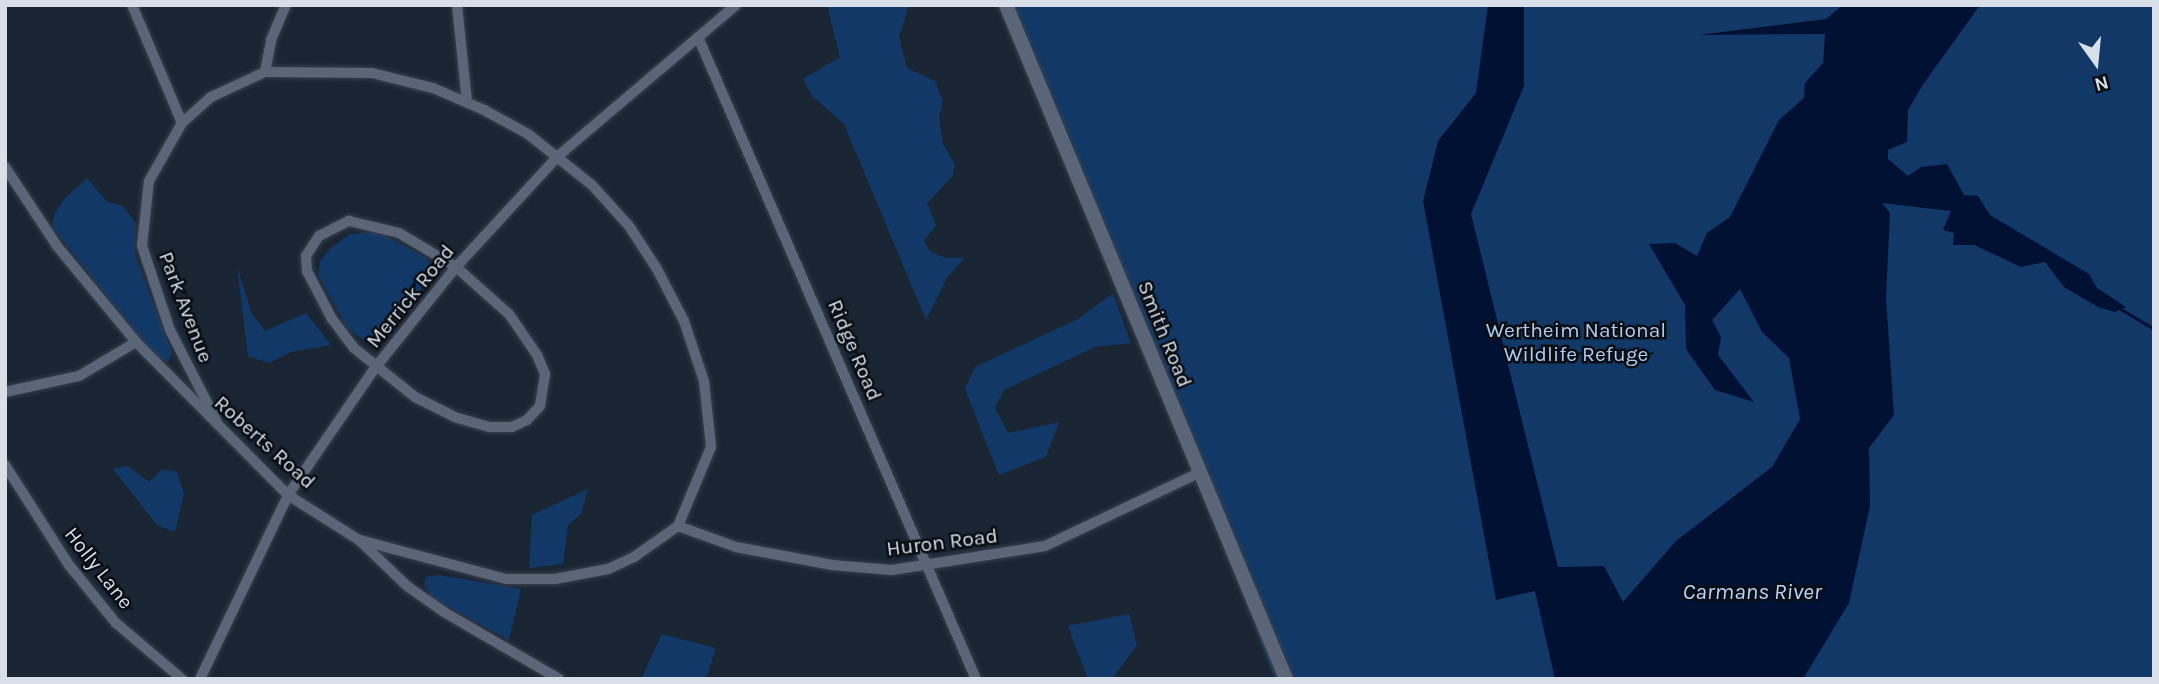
<!DOCTYPE html>
<style>
body{margin:0}
#map{position:relative;width:2159px;height:684px;overflow:hidden;background:#1a2533;font-family:Karla,sans-serif}
div>[style]{position:absolute}
.green>*{inset:0;background:#123867}
.water>*{inset:0;background:#001134}
.stream>*{height:2.5px;margin:-1.25px;padding:0 1.25px;transform-origin:1.25px;border-radius:1.25px;background:#001134}
.roads{filter:drop-shadow(0 0 2px #383f4c) drop-shadow(0 0 2px #383f4c)}
.minor>*{height:10px;margin:-5px;padding:0 5px;transform-origin:5px;border-radius:5px;background:#5a6677}
.tertiary>*{height:14px;margin:-7px;padding:0 7px;transform-origin:7px;border-radius:7px;background:#5a6677}
span{translate:-50% -50%;white-space:nowrap;text-align:center;line-height:1.15;-webkit-text-stroke:5px #090d14;paint-order:stroke}
.street-label{font-size:21px;color:#d8dfe9}
.park-label{font-size:21px;color:#afccf2}
.water-label{font-size:23px;color:#b8d4fb;font-style:italic}
.frame{position:absolute;inset:0;border:7px solid #d8dfe9;pointer-events:none}
.north{position:absolute;left:2061px;top:28px;width:70px;height:70px;-webkit-text-stroke:5px #090d14;paint-order:stroke;rotate:165deg;font-size:19px;font-weight:700;line-height:28px;text-align:center;color:#d8dfe9}
.north::after{content:'';display:block;margin:auto;width:24px;height:32px;background:#d8dfe9;clip-path:polygon(50% 0,100% 100%,50% 72%,0 100%)}
</style>
<div id="map">
<div class="green">
<div style="clip-path:polygon(827px 5px,909px 5px,899px 37px,907px 68px,935px 81px,943px 101px,939px 118px,943px 144px,955px 165px,952px 177px,927px 203px,936px 225px,924px 241px,930px 251px,945px 258px,965px 257px,947px 278px,926px 320px,844px 124px,812px 96px,803px 79px,840px 57px)"></div>
<div style="clip-path:polygon(998px 5px,2154px 5px,2154px 679px,1275px 679px,1207px 503px)"></div>
<div style="clip-path:polygon(87px 178px,107px 202px,123px 206px,136px 223px,135px 254px,172px 353px,168px 362px,155px 357px,52px 227px,54px 215px,65px 198px)"></div>
<div style="clip-path:polygon(378px 232px,427px 258px,433px 275px,371px 345px,348px 329px,318px 275px,320px 261px,330px 249px,350px 234px)"></div>
<div style="clip-path:polygon(237px 267px,252px 314px,265px 331px,306px 313px,331px 345px,291px 352px,269px 363px,248px 356px)"></div>
<div style="clip-path:polygon(1113px 293px,1131px 343px,1095px 347px,1004px 390px,995px 408px,1008px 433px,1059px 422px,1046px 457px,999px 475px,965px 389px,975px 367px,1078px 319px)"></div>
<div style="clip-path:polygon(128px 466px,149px 482px,162px 469px,177px 472px,184px 494px,175px 532px,157px 525px,113px 469px)"></div>
<div style="clip-path:polygon(588px 489px,581px 514px,568px 525px,563px 564px,529px 568px,532px 515px)"></div>
<div style="clip-path:polygon(439px 575px,521px 589px,509px 640px,432px 598px,424px 584px,426px 577px)"></div>
<div style="clip-path:polygon(1129px 614px,1137px 645px,1112px 679px,1088px 679px,1068px 626px)"></div>
<div style="clip-path:polygon(662px 634px,716px 648px,706px 679px,641px 679px)"></div>
</div>
<div class="water">
<div style="clip-path:polygon(1488px 5px,1524px 5px,1524px 86px,1471px 214px,1558px 567px,1604px 566px,1623px 602px,1676px 541px,1772px 467px,1800px 419px,1789px 358px,1762px 332px,1740px 289px,1712px 320px,1721px 337px,1718px 355px,1754px 402px,1715px 390px,1686px 349px,1685px 305px,1649px 244px,1675px 243px,1697px 256px,1707px 233px,1730px 217px,1779px 120px,1804px 98px,1805px 83px,1823px 63px,1825px 34px,1698px 35px,1826px 19px,1843px 5px,1980px 5px,1922px 86px,1908px 110px,1907px 142px,1888px 150px,1888px 159px,1908px 176px,1921px 167px,1947px 164px,1964px 195px,1978px 196px,1990px 215px,2089px 274px,2097px 288px,2126px 307px,2115px 312px,2098px 307px,2064px 287px,2045px 262px,2021px 267px,1974px 245px,1953px 245px,1954px 233px,1943px 230px,1951px 211px,1882px 203px,1890px 213px,1886px 298px,1894px 415px,1869px 448px,1870px 506px,1849px 603px,1803px 679px,1555px 679px,1535px 591px,1496px 600px,1423px 201px,1438px 141px,1476px 93px)"></div>
</div>
<div class="stream">
<div style="left:2121px;top:309px;width:39px;rotate:31deg"></div>
</div>
<div class="roads">
<div class="minor">
<div style="left:132px;top:5px;width:128px;rotate:67deg"></div>
<div style="left:457px;top:5px;width:98px;rotate:84.1deg"></div>
<div style="left:698px;top:37px;width:700px;rotate:66.59deg"></div>
<div style="left:265px;top:72px;width:33px;rotate:-79deg"></div>
<div style="left:271px;top:40px;width:38px;rotate:-67deg"></div>
<div style="left:5px;top:167px;width:95px;rotate:56.6deg"></div>
<div style="left:57px;top:246px;width:124px;rotate:50.5deg"></div>
<div style="left:136px;top:342px;width:216px;rotate:45.2deg"></div>
<div style="left:288px;top:495px;width:84px;rotate:32.4deg"></div>
<div style="left:359px;top:540px;width:66px;rotate:43.8deg"></div>
<div style="left:407px;top:586px;width:45px;rotate:35.1deg"></div>
<div style="left:444px;top:612px;width:133px;rotate:30.2deg"></div>
<div style="left:349px;top:221px;width:51px;rotate:13.5deg"></div>
<div style="left:399px;top:233px;width:66px;rotate:30.8deg"></div>
<div style="left:456px;top:267px;width:71px;rotate:41.6deg"></div>
<div style="left:509px;top:314px;width:50px;rotate:55.7deg"></div>
<div style="left:537px;top:355px;width:21px;rotate:67deg"></div>
<div style="left:545px;top:374px;width:32px;rotate:99deg"></div>
<div style="left:540px;top:406px;width:19px;rotate:133deg"></div>
<div style="left:527px;top:420px;width:17px;rotate:155deg"></div>
<div style="left:512px;top:427px;width:23px;rotate:180deg"></div>
<div style="left:489px;top:427px;width:33px;rotate:-164deg"></div>
<div style="left:457px;top:418px;width:47px;rotate:-153.4deg"></div>
<div style="left:415px;top:397px;width:78px;rotate:-141.2deg"></div>
<div style="left:354px;top:348px;width:36px;rotate:-127deg"></div>
<div style="left:332px;top:319px;width:54px;rotate:-117.5deg"></div>
<div style="left:307px;top:271px;width:15px;rotate:-94deg"></div>
<div style="left:306px;top:256px;width:24px;rotate:-57deg"></div>
<div style="left:319px;top:236px;width:34px;rotate:-27deg"></div>
<div style="left:5px;top:392px;width:76px;rotate:-12.2deg"></div>
<div style="left:79px;top:376px;width:66px;rotate:-30.8deg"></div>
<div style="left:217px;top:422px;width:103px;rotate:-117.1deg"></div>
<div style="left:170px;top:330px;width:89px;rotate:-108.4deg"></div>
<div style="left:142px;top:246px;width:65px;rotate:-83.9deg"></div>
<div style="left:149px;top:181px;width:67px;rotate:-60.4deg"></div>
<div style="left:182px;top:123px;width:39px;rotate:-42deg"></div>
<div style="left:211px;top:97px;width:60px;rotate:-24.8deg"></div>
<div style="left:265px;top:72px;width:107px;rotate:0.5deg"></div>
<div style="left:372px;top:73px;width:63px;rotate:13.8deg"></div>
<div style="left:433px;top:88px;width:56px;rotate:23.3deg"></div>
<div style="left:484px;top:110px;width:50px;rotate:28.6deg"></div>
<div style="left:528px;top:134px;width:82px;rotate:38.6deg"></div>
<div style="left:592px;top:185px;width:55px;rotate:47.9deg"></div>
<div style="left:629px;top:226px;width:51px;rotate:56.9deg"></div>
<div style="left:657px;top:269px;width:59px;rotate:62.6deg"></div>
<div style="left:684px;top:321px;width:63px;rotate:71.6deg"></div>
<div style="left:704px;top:381px;width:66px;rotate:83.9deg"></div>
<div style="left:711px;top:447px;width:86px;rotate:112.7deg"></div>
<div style="left:678px;top:526px;width:54px;rotate:144.8deg"></div>
<div style="left:634px;top:557px;width:29px;rotate:155deg"></div>
<div style="left:608px;top:569px;width:54px;rotate:169.3deg"></div>
<div style="left:555px;top:579px;width:49px;rotate:180deg"></div>
<div style="left:506px;top:579px;width:152px;rotate:-165.1deg"></div>
<div style="left:5px;top:465px;width:119px;rotate:57.4deg"></div>
<div style="left:69px;top:565px;width:75px;rotate:51deg"></div>
<div style="left:116px;top:623px;width:87px;rotate:40.3deg"></div>
<div style="left:678px;top:526px;width:62px;rotate:19.9deg"></div>
<div style="left:736px;top:547px;width:98px;rotate:10.6deg"></div>
<div style="left:832px;top:565px;width:60px;rotate:4.8deg"></div>
<div style="left:892px;top:570px;width:155px;rotate:-8.9deg"></div>
<div style="left:1045px;top:546px;width:170px;rotate:-25.4deg"></div>
<div style="left:200px;top:679px;width:204px;rotate:-64.4deg"></div>
<div style="left:288px;top:495px;width:154px;rotate:-55.6deg"></div>
<div style="left:375px;top:368px;width:129px;rotate:-51.3deg"></div>
<div style="left:456px;top:267px;width:151px;rotate:-47.4deg"></div>
<div style="left:558px;top:156px;width:233px;rotate:-40.3deg"></div>
</div>
<div class="tertiary">
<div style="left:1006px;top:5px;width:730px;rotate:67.44deg"></div>
</div>
</div>
<div class="street-label">
<span style="left:410px;top:296px;rotate:-51deg">Merrick Road</span>
<span style="left:186px;top:307px;rotate:69deg">Park Avenue</span>
<span style="left:1165px;top:334px;rotate:68deg">Smith Road</span>
<span style="left:855px;top:350px;rotate:67deg">Ridge Road</span>
<span style="left:265px;top:442px;rotate:42deg">Roberts Road</span>
<span style="left:942px;top:542px;rotate:-7deg">Huron Road</span>
<span style="left:99px;top:568px;rotate:52deg">Holly Lane</span>
</div>
<div class="park-label">
<span style="left:1576px;top:342px">Wertheim National<br>Wildlife Refuge</span>
</div>
<div class="water-label">
<span style="left:1752px;top:592px">Carmans River</span>
</div>
<div class="frame"></div>
<div class="north">N</div>
</div>
